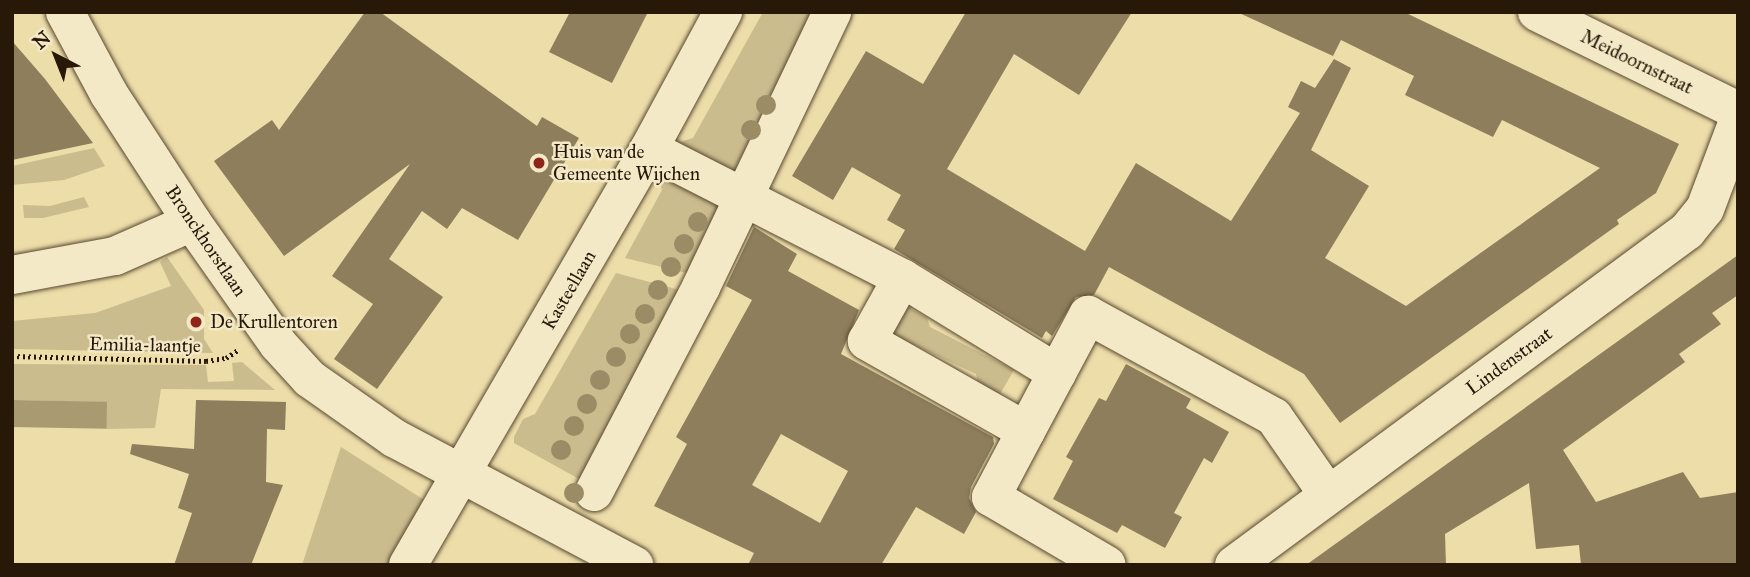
<!DOCTYPE html>
<style>
body{margin:0}
#map{position:relative;width:1750px;height:577px;overflow:hidden;background:#eddda9;font-family:"IM FELL Great Primer",serif}
div>[style]{position:absolute}
.green>*{inset:0;background:#cbbc8e}
.water>*{inset:0;background:#aa9a72;transform-origin:0 0}
.building>*{inset:0;background:#8e7e5c}
.path>*{height:4.5px;margin-top:-2.25px;transform-origin:0;background:repeating-linear-gradient(90deg,#271808 0 2px,transparent 0 5.5px)}
.roads{filter:drop-shadow(0 0 2px #584930) drop-shadow(0 0 2px #584930)}
.minor>*{height:38px;margin:-19px;padding:0 19px;transform-origin:19px;border-radius:19px;background:#f3e9c7}
.trees>*{width:20px;height:20px;margin:-10px;border-radius:50%;background:#9b8c66}
.dots>*{width:19px;height:19px;translate:-50% -50%;box-sizing:border-box;border:4px solid #f3e9c7;border-radius:50%}
span{translate:-50% -50%;white-space:nowrap;text-align:center;line-height:1.15;-webkit-text-stroke:5px #f3e9c7;paint-order:stroke}
.street-label{font-size:19px;color:#271808}
.poi-label{font-size:19px;color:#271808}
.left{translate:0 -50%;text-align:left}
.frame{position:absolute;inset:0;border:14px solid #271808;pointer-events:none}
.north{position:absolute;left:21px;top:21px;width:70px;height:70px;-webkit-text-stroke:5px #f3e9c7;paint-order:stroke;rotate:318deg;font-size:19px;font-weight:700;line-height:28px;text-align:center;color:#271808}
.north::after{content:'';display:block;margin:auto;width:24px;height:32px;background:#271808;clip-path:polygon(50% 0,100% 100%,50% 72%,0 100%)}
</style>
<div id="map">
<div class="green">
<div style="clip-path:polygon(763px 12px,826px 12px,742px 188px,677px 143px,693px 138px)"></div>
<div style="clip-path:polygon(94px 148px,105px 166px,64px 180px,12px 185px,12px 166px)"></div>
<div style="clip-path:polygon(661px 170px,731px 203px,695px 275px,625px 258px,662px 190px,657px 177px)"></div>
<div style="clip-path:polygon(84px 197px,89px 207px,43px 218px,24px 218px,23px 205px,50px 206px)"></div>
<div style="clip-path:polygon(167px 257px,204px 310px,204px 339px,213px 353px,12px 349px,12px 321px,95px 313px,171px 286px,160px 262px)"></div>
<div style="clip-path:polygon(616px 273px,687px 292px,590px 485px,514px 443px,514px 437px,523px 419px,535px 414px)"></div>
<div style="clip-path:polygon(906px 306px,927px 318px,930px 327px,1014px 370px,1000px 394px,978px 383px,976px 374px,891px 334px)"></div>
<div style="clip-path:polygon(242px 362px,275px 390px,161px 389px,155px 428px,106px 429px,106px 402px,12px 400px,12px 364px,206px 365px,208px 382px,234px 381px,232px 363px)"></div>
<div style="clip-path:polygon(341px 447px,429px 503px,391px 565px,302px 565px)"></div>
</div>
<div class="water">
<div style="left:12px;top:400px;width:95px;height:27px;rotate:1deg"></div>
</div>
<div class="building">
<div style="clip-path:polygon(365px 12px,380px 12px,537px 126px,542px 117px,579px 138px,518px 240px,462px 208px,447px 229px,422px 211px,389px 259px,443px 297px,377px 389px,334px 359px,373px 304px,332px 276px,410px 164px,284px 256px,214px 161px,272px 120px,279px 130px)"></div>
<div style="clip-path:polygon(570px 12px,648px 12px,612px 83px,549px 52px)"></div>
<div style="clip-path:polygon(966px 12px,1132px 12px,1079px 95px,1014px 54px,947px 169px,1085px 251px,1136px 163px,1231px 221px,1300px 113px,1288px 107px,1301px 81px,1315px 88px,1334px 59px,1351px 68px,1311px 150px,1369px 186px,1325px 258px,1406px 306px,1600px 168px,1502px 120px,1493px 137px,1405px 95px,1414px 76px,1341px 40px,1333px 56px,1237px 12px,1404px 12px,1679px 144px,1656px 193px,1617px 220px,1619px 224px,1340px 423px,1304px 374px,1109px 267px,1094px 295px,1076px 297px,1052px 336px,1046px 331px,1042px 338px,894px 249px,905px 230px,887px 220px,901px 195px,852px 167px,833px 200px,792px 176px,866px 51px,923px 84px)"></div>
<div style="clip-path:polygon(12px 41px,45px 79px,93px 143px,12px 160px)"></div>
<div style="clip-path:polygon(evenodd,754px 227px,797px 254px,788px 271px,859px 310px,841px 354px,993px 437px,994px 444px,971px 487px,969px 498px,976px 512px,964px 534px,916px 507px,881px 565px,748px 565px,754px 553px,654px 506px,687px 444px,676px 437px,752px 300px,726px 286px,754px 227px,781px 434px,848px 471px,820px 523px,752px 485px,781px 434px)"></div>
<div style="clip-path:polygon(1738px 255px,1738px 295px,1712px 313px,1721px 324px,1679px 354px,1685px 362px,1563px 450px,1596px 502px,1683px 472px,1700px 498px,1738px 492px,1738px 565px,1581px 565px,1579px 545px,1536px 549px,1529px 483px,1445px 534px,1446px 565px,1306px 565px)"></div>
<div style="clip-path:polygon(1126px 364px,1191px 399px,1186px 408px,1229px 432px,1212px 463px,1204px 458px,1174px 513px,1182px 517px,1165px 548px,1122px 525px,1117px 533px,1053px 499px,1073px 461px,1066px 457px,1099px 398px,1106px 401px)"></div>
<div style="clip-path:polygon(196px 400px,286px 402px,285px 430px,267px 429px,266px 482px,283px 485px,251px 565px,174px 565px,192px 513px,178px 508px,189px 474px,130px 454px,132px 444px,194px 449px)"></div>
</div>
<div class="path">
<div style="left:12px;top:356px;width:194px;rotate:1.5deg"></div>
<div style="left:206px;top:361px;width:20px;rotate:-9deg"></div>
<div style="left:226px;top:358px;width:14px;rotate:-34deg"></div>
</div>
<div class="roads">
<div class="minor">
<div style="left:65px;top:12px;width:93px;rotate:61.8deg"></div>
<div style="left:109px;top:94px;width:153px;rotate:57deg"></div>
<div style="left:192px;top:222px;width:149px;rotate:54.8deg"></div>
<div style="left:278px;top:344px;width:47px;rotate:47.6deg"></div>
<div style="left:310px;top:379px;width:103px;rotate:35.1deg"></div>
<div style="left:394px;top:438px;width:272px;rotate:27.9deg"></div>
<div style="left:1537px;top:12px;width:224px;rotate:26.2deg"></div>
<div style="left:649px;top:149px;width:284px;rotate:27deg"></div>
<div style="left:902px;top:278px;width:182px;rotate:31.5deg"></div>
<div style="left:1057px;top:373px;width:66px;rotate:118.1deg"></div>
<div style="left:1026px;top:431px;width:183px;rotate:-150.5deg"></div>
<div style="left:867px;top:341px;width:72px;rotate:-60.9deg"></div>
<div style="left:12px;top:275px;width:105px;rotate:-10.5deg"></div>
<div style="left:115px;top:256px;width:84px;rotate:-23.8deg"></div>
<div style="left:1057px;top:373px;width:66px;rotate:-61.9deg"></div>
<div style="left:1088px;top:315px;width:212px;rotate:28.7deg"></div>
<div style="left:1274px;top:417px;width:93px;rotate:55.1deg"></div>
<div style="left:1026px;top:431px;width:75px;rotate:117.9deg"></div>
<div style="left:991px;top:497px;width:134px;rotate:30.4deg"></div>
<div style="left:594px;top:492px;width:231px;rotate:-62.4deg"></div>
<div style="left:701px;top:287px;width:305px;rotate:-64.5deg"></div>
<div style="left:408px;top:565px;width:481px;rotate:-59.9deg"></div>
<div style="left:649px;top:149px;width:156px;rotate:-61.6deg"></div>
<div style="left:1234px;top:565px;width:563px;rotate:-36.4deg"></div>
<div style="left:1687px;top:231px;width:28px;rotate:-51deg"></div>
<div style="left:1705px;top:209px;width:94px;rotate:-69.4deg"></div>
</div>
</div>
<div class="trees">
<div style="left:766px;top:105px"></div>
<div style="left:751px;top:130px"></div>
<div style="left:698px;top:222px"></div>
<div style="left:684px;top:244px"></div>
<div style="left:671px;top:267px"></div>
<div style="left:658px;top:290px"></div>
<div style="left:645px;top:314px"></div>
<div style="left:630px;top:334px"></div>
<div style="left:616px;top:357px"></div>
<div style="left:600px;top:380px"></div>
<div style="left:587px;top:404px"></div>
<div style="left:574px;top:426px"></div>
<div style="left:561px;top:450px"></div>
<div style="left:574px;top:493px"></div>
</div>
<div class="dots">
<div style="left:539px;top:163px;background:#8f2418"></div>
<div style="left:196px;top:322px;background:#8f2418"></div>
</div>
<div class="street-label">
<span style="left:1637px;top:62px;rotate:26deg">Meidoornstraat</span>
<span style="left:206px;top:241px;rotate:56deg">Bronckhorstlaan</span>
<span style="left:569px;top:290px;rotate:-60deg">Kasteellaan</span>
<span style="left:145px;top:345px;rotate:1deg">Emilia-laantje</span>
<span style="left:1509px;top:361px;rotate:-36deg">Lindenstraat</span>
</div>
<div class="poi-label">
<span class="left" style="left:553px;top:163px">Huis van de<br>Gemeente Wijchen</span>
<span class="left" style="left:210px;top:322px">De Krullentoren</span>
</div>
<div class="frame"></div>
<div class="north">N</div>
</div>
